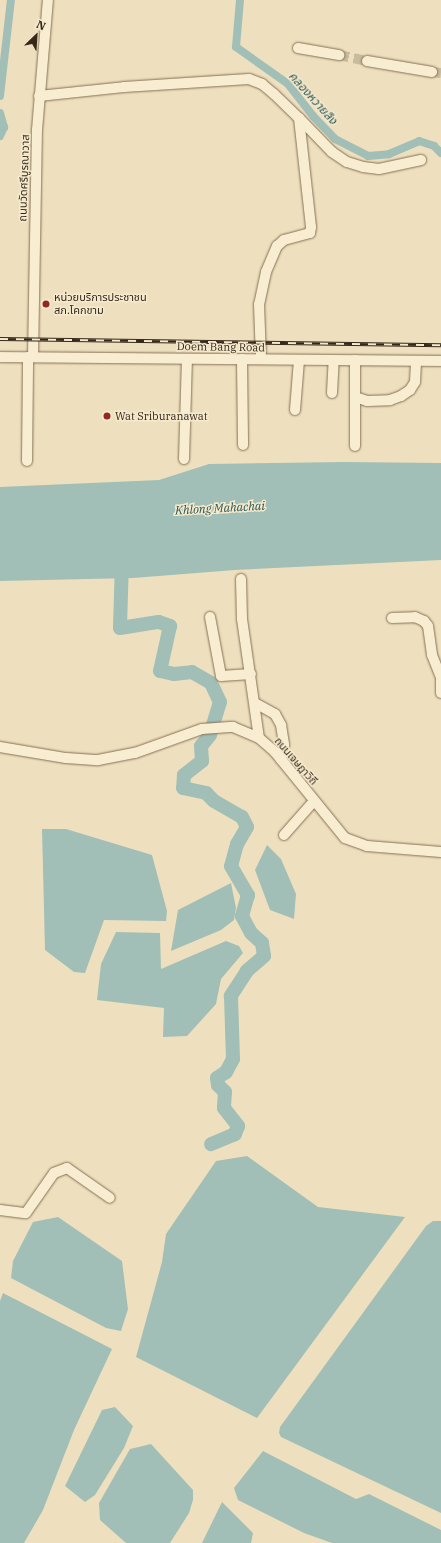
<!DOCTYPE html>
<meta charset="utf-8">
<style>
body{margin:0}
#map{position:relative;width:441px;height:1543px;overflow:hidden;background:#eee0be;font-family:"IBM Plex Serif","Noto Sans Thai",serif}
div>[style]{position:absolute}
.water>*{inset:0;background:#a1bfb7}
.canal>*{height:8px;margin:-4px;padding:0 4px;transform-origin:4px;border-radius:4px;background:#a1bfb7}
.river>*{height:14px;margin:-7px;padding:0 7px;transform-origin:7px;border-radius:7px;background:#a1bfb7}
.minor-tunnel>*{height:10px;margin-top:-5px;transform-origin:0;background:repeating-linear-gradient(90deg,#c9bb9d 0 10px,transparent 0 15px)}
.roads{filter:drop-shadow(0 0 1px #867057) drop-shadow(0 0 1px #867057)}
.minor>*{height:10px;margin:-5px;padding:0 5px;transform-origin:5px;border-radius:5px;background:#f9edd1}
.rail>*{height:4px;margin-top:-2px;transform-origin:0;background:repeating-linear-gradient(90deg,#f5eacd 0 8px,#35281b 0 16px);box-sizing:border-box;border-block:1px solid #35281b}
.dots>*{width:11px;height:11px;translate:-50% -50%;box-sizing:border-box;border:2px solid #f5eacd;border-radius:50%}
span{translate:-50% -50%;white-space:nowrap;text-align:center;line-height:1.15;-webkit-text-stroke:3px #f5eacd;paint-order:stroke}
.street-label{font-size:11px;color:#35281b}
.poi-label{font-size:11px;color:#35281b}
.left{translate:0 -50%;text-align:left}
.water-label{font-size:12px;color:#2a5553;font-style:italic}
.north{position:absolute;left:16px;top:16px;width:40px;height:40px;-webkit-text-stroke:3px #f5eacd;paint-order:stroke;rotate:25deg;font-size:11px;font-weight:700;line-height:16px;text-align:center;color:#35281b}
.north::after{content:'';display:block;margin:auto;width:14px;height:18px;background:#35281b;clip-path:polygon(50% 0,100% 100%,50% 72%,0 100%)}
</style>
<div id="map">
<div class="water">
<div style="clip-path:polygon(344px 462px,441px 463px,441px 560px,235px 570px,133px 578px,0 581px,0 487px,159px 480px,209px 464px)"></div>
<div style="clip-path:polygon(42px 829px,66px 829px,152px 855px,167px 911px,166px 921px,104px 920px,85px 973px,74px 972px,45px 950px)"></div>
<div style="clip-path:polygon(267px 845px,281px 859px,296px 894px,294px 919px,270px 910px,255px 870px)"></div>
<div style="clip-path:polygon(231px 883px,236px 908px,234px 920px,221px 930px,171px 951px,178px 910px)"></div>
<div style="clip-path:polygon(116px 932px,160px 933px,161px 969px,226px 941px,239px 946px,243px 953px,221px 979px,216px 1004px,187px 1036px,163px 1037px,164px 1008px,97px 1000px,101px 964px)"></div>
<div style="clip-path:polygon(247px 1156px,318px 1207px,405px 1217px,257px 1418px,136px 1357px,162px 1262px,166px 1234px,216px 1161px)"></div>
<div style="clip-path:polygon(58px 1217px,122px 1261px,128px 1309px,121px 1331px,106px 1328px,11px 1278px,13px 1261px,33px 1222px)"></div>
<div style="clip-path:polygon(433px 1221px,441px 1221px,441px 1513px,281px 1437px,279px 1433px,280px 1427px,426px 1226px)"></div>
<div style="clip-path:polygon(3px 1293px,112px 1349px,74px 1430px,43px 1510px,24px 1543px,0 1543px,0 1301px)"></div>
<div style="clip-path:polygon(115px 1407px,133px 1426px,124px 1448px,95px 1495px,85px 1502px,65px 1486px,102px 1410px)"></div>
<div style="clip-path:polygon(151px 1444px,193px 1490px,193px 1500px,189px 1513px,170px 1543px,126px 1543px,100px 1520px,99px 1503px,130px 1449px)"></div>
<div style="clip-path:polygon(263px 1451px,356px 1499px,369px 1494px,441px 1530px,441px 1543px,332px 1543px,304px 1533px,238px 1500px,234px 1488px)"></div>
<div style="clip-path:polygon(222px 1502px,253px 1533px,251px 1543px,202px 1543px)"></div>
</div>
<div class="canal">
<div style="left:240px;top:0;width:47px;rotate:94.9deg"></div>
<div style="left:236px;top:47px;width:64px;rotate:35.4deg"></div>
<div style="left:288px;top:84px;width:41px;rotate:52deg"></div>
<div style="left:313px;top:116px;width:32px;rotate:46deg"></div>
<div style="left:335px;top:139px;width:37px;rotate:27deg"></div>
<div style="left:368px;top:156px;width:21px;rotate:-5deg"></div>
<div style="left:389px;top:154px;width:33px;rotate:-23deg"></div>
<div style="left:419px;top:141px;width:16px;rotate:18deg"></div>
<div style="left:434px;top:146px;width:10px;rotate:45deg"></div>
<div style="left:0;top:96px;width:97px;rotate:-83.5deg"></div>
<div style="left:0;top:113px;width:15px;rotate:74deg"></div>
<div style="left:4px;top:127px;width:10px;rotate:114deg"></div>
</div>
<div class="river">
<div style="left:122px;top:560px;width:68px;rotate:91.7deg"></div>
<div style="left:120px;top:628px;width:39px;rotate:-9deg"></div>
<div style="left:159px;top:622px;width:12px;rotate:20deg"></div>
<div style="left:170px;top:626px;width:46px;rotate:102.5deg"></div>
<div style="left:160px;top:671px;width:14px;rotate:12deg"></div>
<div style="left:174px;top:674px;width:18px;rotate:-6deg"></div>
<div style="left:192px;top:672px;width:22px;rotate:30deg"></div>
<div style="left:211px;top:683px;width:21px;rotate:65deg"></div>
<div style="left:220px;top:702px;width:34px;rotate:107deg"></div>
<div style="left:210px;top:735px;width:14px;rotate:129deg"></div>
<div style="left:201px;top:746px;width:15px;rotate:86deg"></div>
<div style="left:202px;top:761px;width:23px;rotate:142deg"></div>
<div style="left:184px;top:775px;width:13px;rotate:94deg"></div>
<div style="left:183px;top:788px;width:24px;rotate:12deg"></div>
<div style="left:206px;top:793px;width:11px;rotate:45deg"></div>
<div style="left:214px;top:801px;width:32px;rotate:30deg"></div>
<div style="left:242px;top:817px;width:11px;rotate:63deg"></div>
<div style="left:247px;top:827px;width:20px;rotate:120deg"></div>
<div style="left:237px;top:844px;width:23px;rotate:105deg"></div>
<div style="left:231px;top:866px;width:34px;rotate:60deg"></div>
<div style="left:248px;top:895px;width:22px;rotate:106deg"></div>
<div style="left:242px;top:916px;width:19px;rotate:62deg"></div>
<div style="left:251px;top:933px;width:15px;rotate:42deg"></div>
<div style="left:262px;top:943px;width:13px;rotate:81deg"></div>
<div style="left:264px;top:956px;width:23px;rotate:139deg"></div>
<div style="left:247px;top:971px;width:30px;rotate:123deg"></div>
<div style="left:231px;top:996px;width:63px;rotate:88.2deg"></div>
<div style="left:233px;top:1059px;width:15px;rotate:118deg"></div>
<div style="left:226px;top:1072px;width:11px;rotate:146deg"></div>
<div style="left:217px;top:1078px;width:7px;rotate:82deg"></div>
<div style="left:218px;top:1085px;width:10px;rotate:45deg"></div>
<div style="left:225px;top:1092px;width:16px;rotate:94deg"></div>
<div style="left:224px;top:1108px;width:23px;rotate:52deg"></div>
<div style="left:238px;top:1126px;width:9px;rotate:111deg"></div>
<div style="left:235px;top:1134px;width:26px;rotate:157deg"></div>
</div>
<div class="minor-tunnel">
<div style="left:339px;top:55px;width:29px;rotate:12deg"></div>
<div style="left:432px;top:72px;width:9px;rotate:6deg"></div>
</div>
<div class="roads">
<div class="minor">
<div style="left:298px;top:48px;width:42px;rotate:9.7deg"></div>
<div style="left:367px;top:61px;width:66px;rotate:9.6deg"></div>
<div style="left:39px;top:96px;width:85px;rotate:-6deg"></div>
<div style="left:124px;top:87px;width:125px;rotate:-3.7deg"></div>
<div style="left:249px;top:79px;width:14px;rotate:21deg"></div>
<div style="left:262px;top:84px;width:16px;rotate:40deg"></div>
<div style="left:274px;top:94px;width:35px;rotate:44deg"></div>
<div style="left:299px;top:118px;width:110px;rotate:83.7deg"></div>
<div style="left:311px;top:227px;width:6px;rotate:99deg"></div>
<div style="left:310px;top:233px;width:27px;rotate:165deg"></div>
<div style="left:284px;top:240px;width:9px;rotate:139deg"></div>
<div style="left:277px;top:246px;width:28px;rotate:113deg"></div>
<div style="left:266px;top:272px;width:33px;rotate:102deg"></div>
<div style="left:259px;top:304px;width:55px;rotate:87.9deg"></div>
<div style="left:299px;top:118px;width:47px;rotate:45.9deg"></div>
<div style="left:332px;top:152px;width:18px;rotate:34deg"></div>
<div style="left:347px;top:162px;width:17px;rotate:17deg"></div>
<div style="left:363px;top:167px;width:16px;rotate:7deg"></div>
<div style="left:379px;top:169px;width:43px;rotate:-12.1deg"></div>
<div style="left:0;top:357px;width:441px;rotate:0.5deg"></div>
<div style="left:33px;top:357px;width:227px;rotate:-89deg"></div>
<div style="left:37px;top:130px;width:130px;rotate:-85.2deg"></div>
<div style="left:242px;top:359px;width:86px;rotate:89.3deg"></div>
<div style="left:355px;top:360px;width:86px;rotate:90deg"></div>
<div style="left:332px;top:393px;width:33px;rotate:-87deg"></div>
<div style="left:355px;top:397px;width:13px;rotate:18deg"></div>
<div style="left:367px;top:401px;width:23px;rotate:-2deg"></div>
<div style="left:390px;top:400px;width:12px;rotate:-20deg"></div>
<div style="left:401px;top:396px;width:11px;rotate:-34deg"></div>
<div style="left:410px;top:390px;width:9px;rotate:-58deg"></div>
<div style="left:415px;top:382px;width:21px;rotate:-87deg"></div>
<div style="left:295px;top:410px;width:50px;rotate:-85.4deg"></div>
<div style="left:184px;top:459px;width:100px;rotate:-88.3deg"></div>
<div style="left:27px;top:461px;width:104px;rotate:-89.4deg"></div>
<div style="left:241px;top:579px;width:40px;rotate:88.6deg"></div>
<div style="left:242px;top:619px;width:120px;rotate:81.9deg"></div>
<div style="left:210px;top:617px;width:60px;rotate:79.4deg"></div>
<div style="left:221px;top:676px;width:30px;rotate:-4deg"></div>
<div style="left:392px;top:618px;width:23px;rotate:-2deg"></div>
<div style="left:415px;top:617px;width:10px;rotate:24deg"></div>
<div style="left:424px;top:621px;width:6px;rotate:51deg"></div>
<div style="left:428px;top:626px;width:29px;rotate:82deg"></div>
<div style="left:432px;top:655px;width:24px;rotate:68deg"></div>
<div style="left:441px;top:680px;width:13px;rotate:90deg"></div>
<div style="left:255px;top:703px;width:23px;rotate:29deg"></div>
<div style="left:275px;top:714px;width:13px;rotate:61deg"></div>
<div style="left:281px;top:725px;width:20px;rotate:81deg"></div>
<div style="left:284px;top:745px;width:15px;rotate:101deg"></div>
<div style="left:0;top:747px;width:67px;rotate:9.5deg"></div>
<div style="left:66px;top:758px;width:32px;rotate:4deg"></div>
<div style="left:98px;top:760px;width:38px;rotate:-11deg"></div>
<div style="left:135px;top:753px;width:71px;rotate:-19.7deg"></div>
<div style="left:202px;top:729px;width:31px;rotate:-4deg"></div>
<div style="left:233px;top:727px;width:28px;rotate:23deg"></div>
<div style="left:259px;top:738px;width:21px;rotate:41deg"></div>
<div style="left:275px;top:752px;width:111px;rotate:50.9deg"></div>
<div style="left:345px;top:838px;width:23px;rotate:20deg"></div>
<div style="left:367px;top:846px;width:74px;rotate:4.6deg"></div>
<div style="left:284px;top:835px;width:45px;rotate:-48.6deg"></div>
<div style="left:0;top:1210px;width:26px;rotate:7deg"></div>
<div style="left:26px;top:1213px;width:49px;rotate:-55deg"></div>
<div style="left:54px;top:1173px;width:14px;rotate:-21deg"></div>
<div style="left:67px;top:1168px;width:52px;rotate:34.9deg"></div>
</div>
</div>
<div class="rail">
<div style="left:0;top:339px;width:441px;rotate:0.8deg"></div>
</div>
<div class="dots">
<div style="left:46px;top:304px;background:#952727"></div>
<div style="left:107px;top:416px;background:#952727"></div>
</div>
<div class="street-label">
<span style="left:24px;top:178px;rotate:-88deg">ถนนวัดศรีบูรณาวาส</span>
<span style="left:221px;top:347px;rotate:1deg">Doem Bang Road</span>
<span style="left:296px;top:761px;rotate:49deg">ถนนเจษฎาวิถี</span>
</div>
<div class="poi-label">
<span class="left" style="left:54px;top:304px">หน่วยบริการประชาชน<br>สภ.โคกขาม</span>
<span class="left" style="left:115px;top:416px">Wat Sriburanawat</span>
</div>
<div class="water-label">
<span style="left:313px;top:98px;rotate:48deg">คลองหวายลิง</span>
<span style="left:220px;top:508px;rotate:-3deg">Khlong Mahachai</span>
</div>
<div class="north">N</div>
</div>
